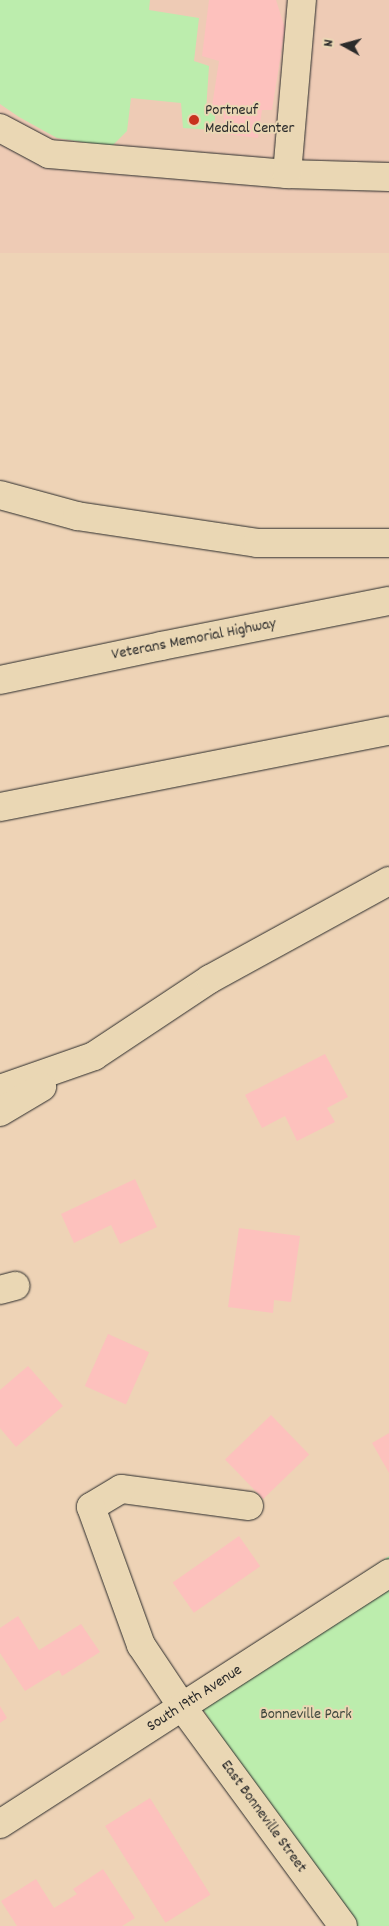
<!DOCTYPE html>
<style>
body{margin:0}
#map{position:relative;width:389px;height:1926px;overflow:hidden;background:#eed3b6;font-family:Dekko,sans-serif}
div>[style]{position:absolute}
.built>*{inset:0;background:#eecbb5;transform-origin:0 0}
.green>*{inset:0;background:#bcedad}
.building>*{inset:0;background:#fdc1bd;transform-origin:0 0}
.roads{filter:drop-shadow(0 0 1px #2b2b2b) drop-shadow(0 0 1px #2b2b2b)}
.minor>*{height:28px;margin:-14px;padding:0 14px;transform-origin:14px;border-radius:14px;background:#ead7b4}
.highway>*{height:28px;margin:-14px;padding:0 14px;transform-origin:14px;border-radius:14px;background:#ead7b4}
.dots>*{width:14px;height:14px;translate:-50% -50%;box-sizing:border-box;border:2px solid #ead7b4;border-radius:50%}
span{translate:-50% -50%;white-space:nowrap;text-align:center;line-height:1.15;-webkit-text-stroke:4px #ead7b4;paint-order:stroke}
.poi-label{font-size:16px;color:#2b2b2b}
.left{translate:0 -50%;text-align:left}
.street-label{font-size:16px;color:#2b2b2b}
.park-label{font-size:16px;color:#41483e}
.north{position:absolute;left:319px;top:20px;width:50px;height:50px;-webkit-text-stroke:4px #ead7b4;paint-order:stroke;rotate:277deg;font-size:14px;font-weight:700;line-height:20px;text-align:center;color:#2b2b2b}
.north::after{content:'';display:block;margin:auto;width:18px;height:22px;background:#2b2b2b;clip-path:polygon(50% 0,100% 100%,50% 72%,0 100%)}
</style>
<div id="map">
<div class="built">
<div style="left:0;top:0;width:389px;height:253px"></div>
</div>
<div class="green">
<div style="clip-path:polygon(0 0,150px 0,149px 10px,199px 18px,194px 61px,209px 66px,206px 111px,215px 115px,215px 130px,183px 128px,181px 103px,131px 98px,127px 131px,111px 147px,57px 138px,19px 117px,0 104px)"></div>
<div style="clip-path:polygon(389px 1556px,389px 1926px,346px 1926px,196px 1699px,198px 1687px)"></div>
</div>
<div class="building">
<div style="clip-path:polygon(209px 0,276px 0,285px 28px,272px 110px,262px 110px,258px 138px,225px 134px,223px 109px,212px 106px,219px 61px,202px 56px)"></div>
<div style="clip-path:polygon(325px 1054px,348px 1097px,327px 1108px,335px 1122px,297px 1141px,285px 1116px,262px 1128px,245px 1095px)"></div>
<div style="clip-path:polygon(135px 1179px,157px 1227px,120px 1244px,111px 1225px,74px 1243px,61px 1214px)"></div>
<div style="clip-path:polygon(239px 1228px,300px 1236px,291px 1302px,274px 1300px,273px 1313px,228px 1307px)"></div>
<div style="left:108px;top:1334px;width:45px;height:57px;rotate:24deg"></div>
<div style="clip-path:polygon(28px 1366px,63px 1406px,16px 1447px,0 1428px,0 1390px)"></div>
<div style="left:271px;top:1415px;width:55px;height:64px;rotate:46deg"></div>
<div style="clip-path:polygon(389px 1433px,389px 1473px,372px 1443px)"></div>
<div style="left:239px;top:1536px;width:37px;height:81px;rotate:55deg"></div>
<div style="clip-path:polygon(18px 1616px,39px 1650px,81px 1624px,100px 1652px,62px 1676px,59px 1670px,25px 1691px,0 1653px,0 1628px)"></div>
<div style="clip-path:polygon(0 1706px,7px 1718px,0 1723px)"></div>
<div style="left:150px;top:1798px;width:114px;height:53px;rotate:58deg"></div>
<div style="clip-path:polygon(103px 1869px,135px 1918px,122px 1926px,17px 1926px,1px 1901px,36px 1879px,54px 1908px,77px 1894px,73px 1889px)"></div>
</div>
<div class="roads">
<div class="minor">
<div style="left:0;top:128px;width:55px;rotate:28deg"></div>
<div style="left:49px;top:154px;width:239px;rotate:4.8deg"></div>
<div style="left:287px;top:174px;width:102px;rotate:1.7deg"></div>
<div style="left:287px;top:174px;width:175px;rotate:-85.1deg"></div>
<div style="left:0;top:1290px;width:16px;rotate:-15deg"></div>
<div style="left:249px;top:1506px;width:129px;rotate:-172.4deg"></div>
<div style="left:121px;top:1489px;width:35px;rotate:149deg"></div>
<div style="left:91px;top:1507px;width:147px;rotate:70.1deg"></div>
<div style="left:141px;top:1645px;width:76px;rotate:56.3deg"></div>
<div style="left:183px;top:1708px;width:270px;rotate:53.7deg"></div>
<div style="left:0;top:1824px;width:463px;rotate:-32.8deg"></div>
</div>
<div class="highway">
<div style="left:0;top:495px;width:80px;rotate:15.3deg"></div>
<div style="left:77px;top:516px;width:182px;rotate:8.5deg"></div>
<div style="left:257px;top:543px;width:132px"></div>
<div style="left:0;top:680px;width:165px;rotate:-11.9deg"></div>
<div style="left:161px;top:646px;width:232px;rotate:-11.2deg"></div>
<div style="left:0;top:807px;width:396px;rotate:-11.1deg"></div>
<div style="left:0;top:1089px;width:100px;rotate:-19.3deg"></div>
<div style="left:94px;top:1056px;width:139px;rotate:-33.6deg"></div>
<div style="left:210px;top:979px;width:204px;rotate:-28.7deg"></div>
<div style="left:0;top:1112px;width:49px;rotate:-30.8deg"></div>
</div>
</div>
<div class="dots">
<div style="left:194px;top:120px;background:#c8321e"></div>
</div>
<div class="poi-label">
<span class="left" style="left:205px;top:120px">Portneuf<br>Medical Center</span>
</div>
<div class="street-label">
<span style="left:194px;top:640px;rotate:-11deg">Veterans Memorial Highway</span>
<span style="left:195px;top:1699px;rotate:-33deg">South 19th Avenue</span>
<span style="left:263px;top:1817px;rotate:54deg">East Bonneville Street</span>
</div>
<div class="park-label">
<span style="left:306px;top:1715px">Bonneville Park</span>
</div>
<div class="north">N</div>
</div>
